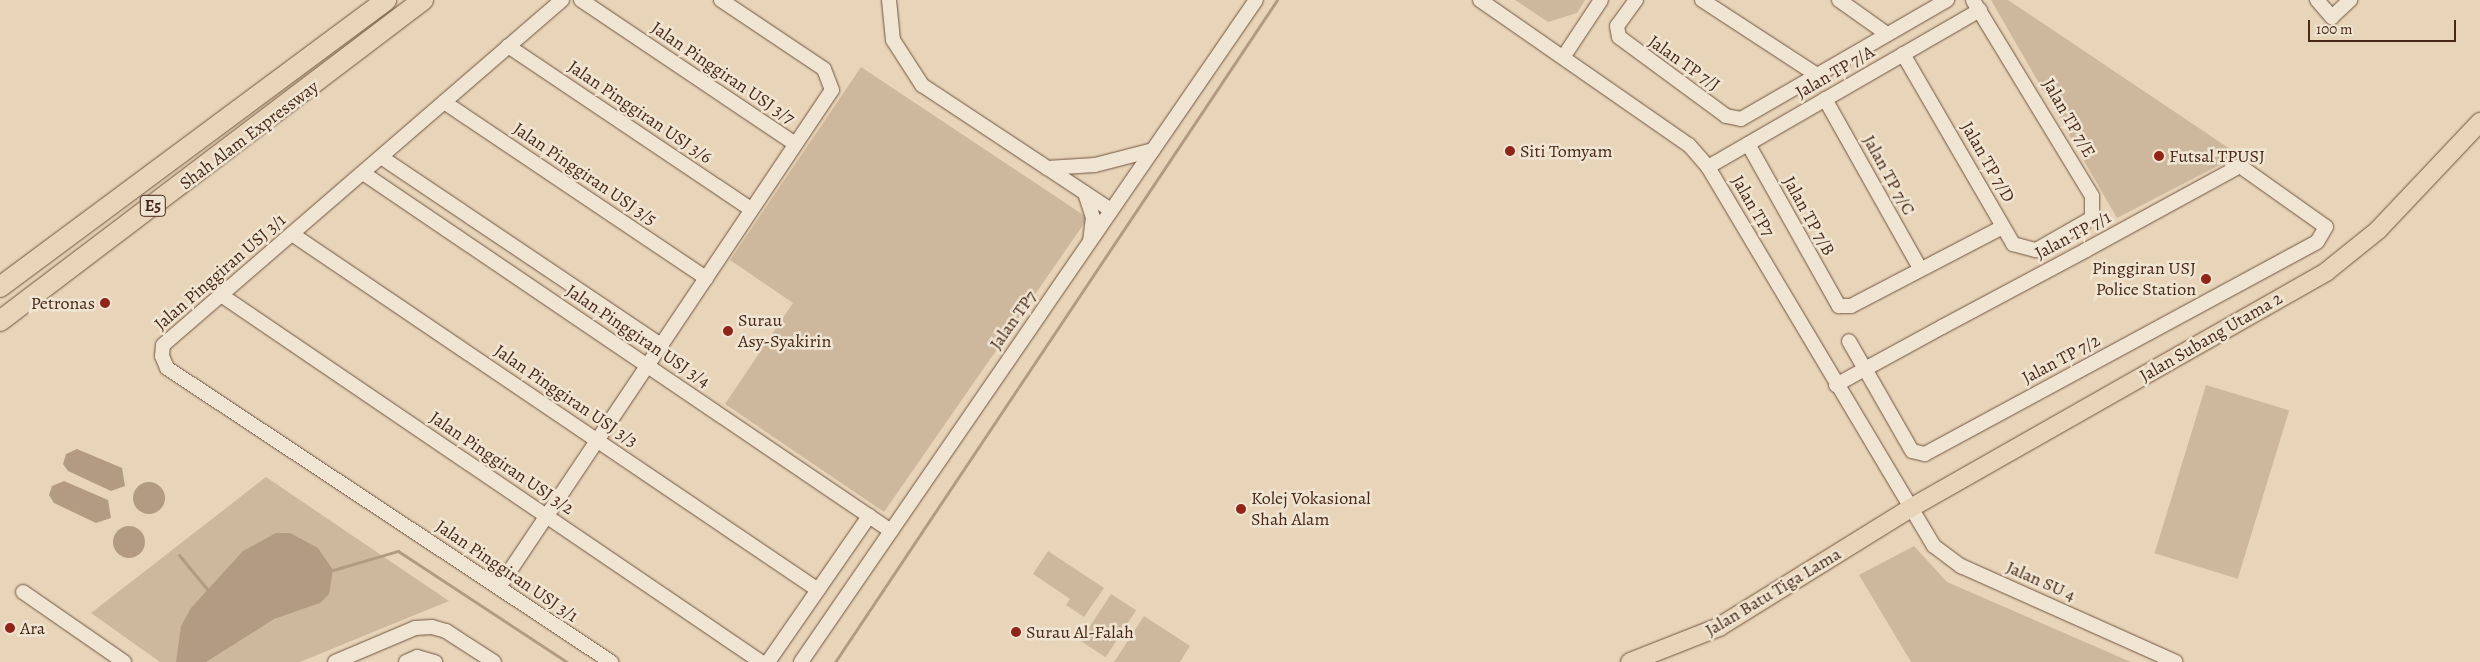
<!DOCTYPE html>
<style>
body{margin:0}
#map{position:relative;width:2480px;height:662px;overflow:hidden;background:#e8d5b9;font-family:Alegreya,serif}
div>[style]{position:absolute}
.green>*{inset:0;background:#cdb89e;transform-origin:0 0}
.water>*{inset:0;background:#b29b82}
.round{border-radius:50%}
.stream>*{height:3px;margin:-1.5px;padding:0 1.5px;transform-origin:1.5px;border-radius:1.5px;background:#b29b82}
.roads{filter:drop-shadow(0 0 1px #705440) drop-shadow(0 0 1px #705440)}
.minor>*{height:14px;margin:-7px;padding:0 7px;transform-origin:7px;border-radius:7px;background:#f0e4d2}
.major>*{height:18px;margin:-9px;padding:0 9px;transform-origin:9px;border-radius:9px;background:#e8d5b9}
.highway>*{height:20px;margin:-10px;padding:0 10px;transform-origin:10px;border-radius:10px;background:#e8d5b9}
.dots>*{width:14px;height:14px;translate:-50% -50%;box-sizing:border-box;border:2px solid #f0e4d2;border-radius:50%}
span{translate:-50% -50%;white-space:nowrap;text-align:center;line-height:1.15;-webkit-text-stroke:5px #f0e4d2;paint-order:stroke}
.shield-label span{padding:1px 4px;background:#f0e4d2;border:1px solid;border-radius:4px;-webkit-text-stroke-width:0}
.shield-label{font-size:16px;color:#482918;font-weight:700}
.street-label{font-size:18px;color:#482918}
.poi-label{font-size:18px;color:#482918}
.left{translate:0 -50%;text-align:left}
.right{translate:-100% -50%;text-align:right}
.scale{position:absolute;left:2308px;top:20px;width:148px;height:22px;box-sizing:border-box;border:2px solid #482918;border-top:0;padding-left:6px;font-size:15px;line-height:18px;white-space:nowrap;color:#482918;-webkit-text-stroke:4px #f0e4d2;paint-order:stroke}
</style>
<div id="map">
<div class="green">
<div style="clip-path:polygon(1515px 0,1585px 0,1577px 13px,1548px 22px)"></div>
<div style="clip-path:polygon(1991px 0,2008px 0,2239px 155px,2117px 218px)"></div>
<div style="clip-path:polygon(861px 67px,1088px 218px,884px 512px,725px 404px,793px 303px,730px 260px)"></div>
<div style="left:2206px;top:385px;width:87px;height:176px;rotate:17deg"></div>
<div style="clip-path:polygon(266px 477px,449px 601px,300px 662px,160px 662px,91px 613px)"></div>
<div style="clip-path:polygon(1914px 546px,1947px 582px,2131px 662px,1911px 662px,1859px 575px)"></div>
<div style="clip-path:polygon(1048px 551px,1104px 588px,1084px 617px,1066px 605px,1070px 599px,1033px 574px)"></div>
<div style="left:1111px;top:594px;width:30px;height:56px;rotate:33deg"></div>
<div style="clip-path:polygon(1144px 616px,1190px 646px,1180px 662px,1114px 662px)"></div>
</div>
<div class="water">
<div style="clip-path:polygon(77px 449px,122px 468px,125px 486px,111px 491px,68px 471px,63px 464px,66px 454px)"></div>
<div style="clip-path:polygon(64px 481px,108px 500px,111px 518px,96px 523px,54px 503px,49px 495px,52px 486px)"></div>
<div class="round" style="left:133px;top:482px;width:32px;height:32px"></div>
<div class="round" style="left:113px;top:526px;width:32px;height:32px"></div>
<div style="clip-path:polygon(276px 533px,290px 533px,318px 548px,333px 570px,329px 594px,320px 603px,274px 619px,206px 662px,176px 662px,181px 626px,191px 608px,243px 551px)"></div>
</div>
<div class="stream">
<div style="left:179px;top:555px;width:44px;rotate:50.5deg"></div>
<div style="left:333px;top:570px;width:68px;rotate:-16.3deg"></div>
<div style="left:398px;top:551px;width:202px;rotate:33.3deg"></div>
<div style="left:835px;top:662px;width:796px;rotate:-56.27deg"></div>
</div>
<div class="roads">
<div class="minor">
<div style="left:562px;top:0;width:527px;rotate:139.15deg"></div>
<div style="left:163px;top:345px;width:11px;rotate:95deg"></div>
<div style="left:162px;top:356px;width:13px;rotate:67deg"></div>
<div style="left:167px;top:368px;width:533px;rotate:33.51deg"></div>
<div style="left:581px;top:0;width:258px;rotate:33.9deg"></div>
<div style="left:889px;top:0;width:40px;rotate:84.3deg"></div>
<div style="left:893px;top:40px;width:54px;rotate:57.2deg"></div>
<div style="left:922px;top:85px;width:227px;rotate:33.5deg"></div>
<div style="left:1480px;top:0;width:254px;rotate:34.8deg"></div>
<div style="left:1689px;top:145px;width:29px;rotate:49deg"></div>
<div style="left:1708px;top:167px;width:441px;rotate:59.2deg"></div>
<div style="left:1934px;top:546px;width:34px;rotate:37deg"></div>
<div style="left:1961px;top:566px;width:235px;rotate:24.1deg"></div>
<div style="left:1636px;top:0;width:32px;rotate:126deg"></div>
<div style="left:1617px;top:26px;width:11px;rotate:80deg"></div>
<div style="left:1619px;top:37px;width:133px;rotate:36.4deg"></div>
<div style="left:1726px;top:116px;width:15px;rotate:11deg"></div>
<div style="left:1741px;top:119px;width:238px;rotate:-30deg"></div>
<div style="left:1702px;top:0;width:137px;rotate:33.1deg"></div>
<div style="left:1839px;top:0;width:59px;rotate:35.3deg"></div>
<div style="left:2317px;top:0;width:23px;rotate:49deg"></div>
<div style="left:2332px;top:17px;width:25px;rotate:-43deg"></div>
<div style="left:508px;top:46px;width:293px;rotate:33.9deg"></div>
<div style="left:1903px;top:54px;width:220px;rotate:59.9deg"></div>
<div style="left:2013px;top:244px;width:24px;rotate:15deg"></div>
<div style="left:2036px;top:250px;width:64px;rotate:-29.7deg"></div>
<div style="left:2092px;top:218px;width:22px;rotate:-90deg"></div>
<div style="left:2092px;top:196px;width:229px;rotate:-121.3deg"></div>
<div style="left:1564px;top:56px;width:67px;rotate:-56.5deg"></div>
<div style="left:1825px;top:99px;width:194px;rotate:60.7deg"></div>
<div style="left:444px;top:102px;width:316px;rotate:33.9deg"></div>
<div style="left:1748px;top:144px;width:186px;rotate:60.7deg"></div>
<div style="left:1839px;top:306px;width:12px"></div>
<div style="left:1851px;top:306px;width:171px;rotate:-27.5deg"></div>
<div style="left:381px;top:157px;width:337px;rotate:33.9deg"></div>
<div style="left:1708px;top:167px;width:314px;rotate:-30deg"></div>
<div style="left:1047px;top:168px;width:48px;rotate:-3.6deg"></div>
<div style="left:1095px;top:165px;width:60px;rotate:-14.5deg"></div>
<div style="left:363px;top:173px;width:638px;rotate:34.14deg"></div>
<div style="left:1085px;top:193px;width:25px;rotate:72deg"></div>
<div style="left:1093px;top:217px;width:24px;rotate:97deg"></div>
<div style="left:292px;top:234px;width:635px;rotate:34.09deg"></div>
<div style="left:221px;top:295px;width:653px;rotate:34.2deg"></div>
<div style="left:1836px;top:385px;width:33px;rotate:-29deg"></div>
<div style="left:1865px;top:369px;width:88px;rotate:-28.6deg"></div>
<div style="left:1942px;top:327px;width:163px;rotate:-28.1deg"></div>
<div style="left:2086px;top:250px;width:175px;rotate:-28.6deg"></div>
<div style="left:2240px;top:166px;width:105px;rotate:35.3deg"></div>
<div style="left:2326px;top:227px;width:17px;rotate:121deg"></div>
<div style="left:2317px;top:242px;width:446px;rotate:151.6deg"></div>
<div style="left:1925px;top:454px;width:13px;rotate:-167deg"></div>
<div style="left:1912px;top:451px;width:95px;rotate:-119.8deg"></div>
<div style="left:1865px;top:369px;width:32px;rotate:-120deg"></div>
<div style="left:499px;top:587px;width:598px;rotate:-56.18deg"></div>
<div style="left:832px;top:90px;width:22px;rotate:-111deg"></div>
<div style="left:824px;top:69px;width:124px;rotate:-146.2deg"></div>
<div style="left:23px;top:592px;width:123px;rotate:34.7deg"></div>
<div style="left:335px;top:662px;width:87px;rotate:-23deg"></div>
<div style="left:415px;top:628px;width:17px;rotate:-3deg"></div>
<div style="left:432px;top:627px;width:15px;rotate:16deg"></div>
<div style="left:446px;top:631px;width:57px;rotate:32.9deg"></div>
<div style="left:406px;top:662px;width:12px;rotate:-24deg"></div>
<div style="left:417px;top:657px;width:19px;rotate:16deg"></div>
<div style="left:768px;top:662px;width:178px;rotate:-55.3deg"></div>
<div style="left:801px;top:662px;width:803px;rotate:-55.5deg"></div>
</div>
<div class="major">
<div style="left:1630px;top:662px;width:96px;rotate:-21.5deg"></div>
<div style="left:1719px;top:627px;width:224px;rotate:-31.8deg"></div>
<div style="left:1909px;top:509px;width:480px;rotate:-29.6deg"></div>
<div style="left:2326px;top:272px;width:67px;rotate:-38.9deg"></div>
<div style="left:2378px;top:230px;width:149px;rotate:-46.6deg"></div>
</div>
<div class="highway">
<div style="left:0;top:287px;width:481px;rotate:-36.6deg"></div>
<div style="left:0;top:321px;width:531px;rotate:-37.19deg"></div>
</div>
</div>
<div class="dots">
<div style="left:1510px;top:151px;background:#8f2418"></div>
<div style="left:2159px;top:156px;background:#8f2418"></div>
<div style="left:2206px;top:279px;background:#8f2418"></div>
<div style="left:105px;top:303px;background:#8f2418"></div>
<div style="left:728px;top:331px;background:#8f2418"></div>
<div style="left:1241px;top:509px;background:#8f2418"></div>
<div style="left:10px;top:628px;background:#8f2418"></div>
<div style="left:1016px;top:632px;background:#8f2418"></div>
</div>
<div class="shield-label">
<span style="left:153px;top:206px">E5</span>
</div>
<div class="street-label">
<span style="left:1684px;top:63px;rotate:35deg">Jalan TP 7/J</span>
<span style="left:1835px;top:72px;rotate:-30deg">Jalan TP 7/A</span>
<span style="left:723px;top:73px;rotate:34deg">Jalan Pinggiran USJ 3/7</span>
<span style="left:640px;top:112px;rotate:34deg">Jalan Pinggiran USJ 3/6</span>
<span style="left:2069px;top:118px;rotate:60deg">Jalan TP 7/E</span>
<span style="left:249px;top:135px;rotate:-37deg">Shah Alam Expressway</span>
<span style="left:1988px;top:162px;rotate:60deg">Jalan TP 7/D</span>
<span style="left:585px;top:174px;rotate:34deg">Jalan Pinggiran USJ 3/5</span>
<span style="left:1889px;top:175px;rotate:61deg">Jalan TP 7/C</span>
<span style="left:1753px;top:206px;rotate:60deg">Jalan TP7</span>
<span style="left:1809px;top:216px;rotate:61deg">Jalan TP 7/B</span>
<span style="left:2073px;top:235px;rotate:-28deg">Jalan TP 7/1</span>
<span style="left:220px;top:272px;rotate:-41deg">Jalan Pinggiran USJ 3/1</span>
<span style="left:1013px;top:320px;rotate:-55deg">Jalan TP7</span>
<span style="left:638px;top:336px;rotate:34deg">Jalan Pinggiran USJ 3/4</span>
<span style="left:2211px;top:337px;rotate:-30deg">Jalan Subang Utama 2</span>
<span style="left:2061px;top:359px;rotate:-28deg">Jalan TP 7/2</span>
<span style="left:566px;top:396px;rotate:34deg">Jalan Pinggiran USJ 3/3</span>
<span style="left:502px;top:463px;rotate:34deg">Jalan Pinggiran USJ 3/2</span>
<span style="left:507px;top:571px;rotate:34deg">Jalan Pinggiran USJ 3/1</span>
<span style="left:2041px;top:581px;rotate:24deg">Jalan SU 4</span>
<span style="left:1773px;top:592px;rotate:-31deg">Jalan Batu Tiga Lama</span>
</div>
<div class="poi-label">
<span class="left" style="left:1520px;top:151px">Siti Tomyam</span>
<span class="left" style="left:2169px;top:156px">Futsal TPUSJ</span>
<span class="right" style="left:2196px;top:279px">Pinggiran USJ<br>Police Station</span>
<span class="right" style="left:95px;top:303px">Petronas</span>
<span class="left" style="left:738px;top:331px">Surau<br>Asy-Syakirin</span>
<span class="left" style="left:1251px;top:509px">Kolej Vokasional<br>Shah Alam</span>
<span class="left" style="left:20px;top:628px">Ara</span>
<span class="left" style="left:1026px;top:632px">Surau Al-Falah</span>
</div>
<div class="scale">100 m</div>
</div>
